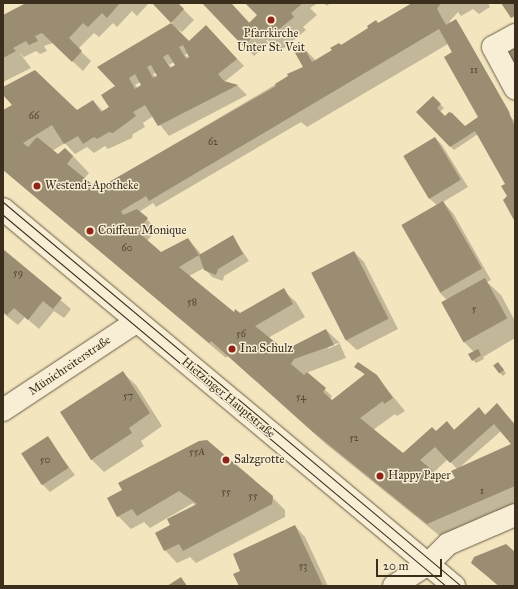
<!DOCTYPE html>
<meta charset="utf-8">
<style>
body{margin:0}
#map{position:relative;width:518px;height:589px;overflow:hidden;background:#f3e5be;font-family:"IM FELL Great Primer",serif}
div>[style]{position:absolute}
.shadow>*{inset:0;background:#0003}
.building>*{inset:0;background:#9b8d71;transform-origin:0 0}
.roads{filter:drop-shadow(0 0 1px #6a5c45) drop-shadow(0 0 1px #6a5c45)}
.street>*{height:22px;margin:-11px;padding:0 11px;transform-origin:11px;border-radius:11px;background:#f7eed5}
.secondary>*{height:22px;margin:-11px;padding:0 11px;transform-origin:11px;border-radius:11px;background:#f7eed5}
.tram>*{height:1px;margin:-0.5px;padding:0 0.5px;transform-origin:0.5px;border-radius:0.5px;background:#3c2e1d}
.dots>*{width:11px;height:11px;translate:-50% -50%;box-sizing:border-box;border:2px solid #f7eed5;border-radius:50%}
span{translate:-50% -50%;white-space:nowrap;text-align:center;line-height:1.15;-webkit-text-stroke:3px #f7eed5;paint-order:stroke}
.number-label{font-size:10px;color:#544632}
.number-label span{-webkit-text-stroke-width:0}
.poi-label{font-size:12px;color:#3c2e1d}
.left{translate:0 -50%;text-align:left}
.street-label{font-size:12px;color:#3c2e1d}
.frame{position:absolute;inset:0;border:4px solid #3c2e1d;pointer-events:none}
.scale{position:absolute;left:376px;top:559px;width:66px;height:18px;box-sizing:border-box;border:2px solid #3c2e1d;border-top:0;padding-left:5px;font-size:12px;line-height:14px;white-space:nowrap;color:#3c2e1d;-webkit-text-stroke:3px #f7eed5;paint-order:stroke}
</style>
<div id="map">
<div class="shadow">
<div style="clip-path:polygon(28px 3px,149px 3px,137px 16px,132px 11px,117px 27px,113px 23px,99px 37px,94px 33px,78px 49px,91px 61px,83px 71px,53px 43px,44px 46px,47px 51px,40px 54px,36px 51px,24px 57px,19px 52px,31px 68px,3px 82px,3px 16px)"></div>
<div style="clip-path:polygon(evenodd,154px 3px,177px 3px,194px 20px,182px 32px,175px 28px,189px 42px,213px 33px,244px 66px,224px 82px,237px 85px,247px 95px,169px 136px,153px 116px,143px 123px,145px 127px,133px 134px,132px 138px,108px 149px,105px 146px,94px 153px,87px 147px,75px 154px,65px 143px,52px 151px,58px 155px,71px 154px,89px 173px,84px 179px,97px 190px,305px 67px,303px 47px,316px 61px,413px 3px,488px 3px,490px 7px,479px 14px,473px 9px,461px 16px,458px 12px,449px 22px,459px 24px,510px 113px,508px 115px,515px 121px,515px 220px,506px 184px,478px 134px,454px 150px,418px 112px,433px 97px,444px 108px,440px 112px,445px 118px,465px 127px,480px 117px,448px 44px,307px 127px,301px 122px,156px 207px,153px 203px,139px 212px,157px 229px,147px 241px,161px 253px,188px 239px,202px 255px,233px 237px,249px 261px,224px 276px,223px 281px,212px 277px,204px 268px,189px 276px,233px 313px,240px 314px,283px 290px,296px 302px,305px 317px,268px 338px,285px 351px,326px 330px,339px 342px,346px 358px,306px 373px,332px 396px,330px 399px,332px 401px,365px 375px,356px 367px,376px 376px,405px 411px,397px 416px,395px 414px,373px 430px,403px 455px,447px 423px,455px 430px,479px 408px,485px 415px,497px 405px,515px 424px,515px 504px,440px 536px,327px 445px,228px 356px,226px 358px,3px 169px,3px 111px,13px 105px,3px 94px,3px 89px,77px 111px,93px 101px,103px 111px,110px 107px,117px 86px,99px 68px,173px 23px,154px 3px,188px 53px,190px 57px,189px 58px,185px 55px,188px 53px,154px 3px,174px 62px,176px 66px,173px 68px,169px 65px,174px 62px,154px 3px,157px 72px,159px 76px,156px 77px,153px 74px,157px 72px,154px 3px,140px 82px,142px 86px,138px 88px,135px 85px,140px 82px,154px 3px,339px 343px,339px 344px,327px 349px,331px 345px,339px 343px,154px 3px,501px 431px,513px 444px,459px 468px,501px 431px,154px 3px,448px 459px,457px 469px,456px 478px,446px 484px,433px 473px,448px 459px)"></div>
<div style="clip-path:polygon(204px 3px,231px 3px,250px 23px,258px 15px,246px 3px,318px 3px,310px 8px,317px 15px,303px 27px,306px 30px,279px 52px,261px 33px,268px 43px,254px 56px)"></div>
<div style="clip-path:polygon(324px 3px,330px 3px,327px 6px)"></div>
<div style="clip-path:polygon(435px 138px,442px 145px,468px 187px,443px 202px,453px 213px,491px 280px,487px 282px,501px 295px,515px 321px,515px 338px,483px 357px,484px 359px,476px 363px,473px 360px,474px 352px,464px 342px,442px 303px,447px 300px,440px 293px,402px 226px,438px 206px,430px 199px)"></div>
<div style="clip-path:polygon(3px 251px,71px 309px,64px 318px,54px 311px,39px 329px,25px 317px,18px 325px,3px 313px)"></div>
<div style="clip-path:polygon(354px 252px,364px 262px,398px 329px,357px 350px,346px 340px)"></div>
<div style="clip-path:polygon(498px 363px,506px 373px,503px 376px,499px 372px)"></div>
<div style="clip-path:polygon(123px 373px,136px 385px,162px 426px,141px 441px,144px 446px,104px 472px,91px 459px)"></div>
<div style="clip-path:polygon(47px 438px,75px 475px,50px 492px,43px 485px)"></div>
<div style="clip-path:polygon(119px 484px,272px 497px,285px 510px,285px 517px,196px 563px,190px 557px,177px 563px,165px 550px,171px 526px,196px 506px,193px 503px,150px 528px,144px 522px,131px 529px,118px 516px,123px 490px)"></div>
<div style="clip-path:polygon(295px 526px,305px 537px,328px 586px,240px 586px,242px 572px)"></div>
<div style="clip-path:polygon(515px 553px,515px 586px,498px 586px,473px 563px)"></div>
</div>
<div class="building">
<div style="clip-path:polygon(26px 3px,120px 3px,107px 18px,102px 13px,88px 27px,83px 23px,69px 38px,82px 51px,72px 62px,42px 33px,35px 36px,38px 41px,29px 45px,26px 41px,13px 48px,16px 51px,3px 58px,3px 15px)"></div>
<div style="clip-path:polygon(152px 3px,178px 3px,184px 9px,171px 23px)"></div>
<div style="clip-path:polygon(202px 3px,231px 3px,249px 23px,257px 15px,245px 3px,303px 3px,291px 13px,294px 17px,266px 40px,258px 32px,243px 46px)"></div>
<div style="clip-path:polygon(evenodd,412px 3px,441px 3px,437px 9px,446px 25px,456px 19px,508px 110px,515px 127px,515px 222px,503px 200px,507px 196px,501px 186px,505px 184px,475px 131px,450px 147px,416px 112px,433px 96px,441px 104px,437px 108px,445px 116px,449px 112px,452px 113px,465px 126px,478px 117px,444px 57px,452px 52px,439px 29px,149px 201px,146px 196px,121px 211px,123px 215px,137px 209px,148px 218px,137px 231px,161px 252px,188px 238px,199px 255px,179px 267px,234px 312px,235px 309px,240px 313px,284px 288px,293px 304px,255px 326px,285px 350px,326px 329px,334px 345px,294px 359px,291px 364px,304px 375px,307px 372px,326px 388px,323px 392px,332px 400px,365px 374px,354px 367px,358px 362px,377px 375px,393px 398px,384px 404px,383px 401px,360px 418px,403px 453px,432px 427px,436px 431px,447px 421px,454px 430px,479px 407px,485px 415px,497px 403px,515px 425px,515px 486px,427px 524px,313px 432px,211px 341px,209px 343px,3px 170px,3px 110px,12px 105px,3px 95px,3px 87px,35px 70px,77px 110px,93px 100px,101px 112px,109px 107px,101px 95px,115px 86px,97px 67px,171px 23px,189px 41px,206px 25px,237px 59px,218px 74px,224px 81px,238px 85px,158px 126px,145px 105px,133px 112px,136px 116px,113px 133px,109px 132px,97px 139px,94px 137px,83px 144px,78px 136px,64px 144px,52px 125px,23px 143px,28px 147px,37px 137px,58px 154px,65px 148px,73px 156px,67px 164px,93px 185px,91px 187px,95px 190px,276px 86px,275px 84px,288px 76px,287px 74px,303px 67px,294px 51px,303px 46px,312px 62px,332px 50px,330px 48px,339px 43px,341px 45px,368px 28px,367px 26px,376px 20px,378px 23px,412px 3px,183px 45px,189px 57px,186px 59px,179px 47px,183px 45px,412px 3px,168px 54px,175px 65px,170px 68px,163px 57px,168px 54px,412px 3px,151px 65px,157px 76px,153px 78px,147px 67px,151px 65px,412px 3px,135px 74px,141px 85px,135px 89px,129px 78px,135px 74px,412px 3px,494px 424px,511px 444px,451px 471px,455px 478px,446px 482px,420px 460px,435px 447px,450px 463px,494px 424px)"></div>
<div style="clip-path:polygon(501px 3px,515px 3px,515px 16px,511px 18px)"></div>
<div style="clip-path:polygon(515px 44px,515px 72px,503px 51px)"></div>
<div style="left:435px;top:137px;width:50px;height:37px;rotate:59deg"></div>
<div style="left:443px;top:201px;width:78px;height:48px;rotate:60deg"></div>
<div style="clip-path:polygon(233px 235px,243px 254px,218px 269px,216px 275px,204px 270px,199px 255px)"></div>
<div style="clip-path:polygon(3px 249px,62px 298px,53px 309px,43px 301px,28px 320px,14px 308px,7px 315px,3px 312px)"></div>
<div style="left:354px;top:251px;width:76px;height:48px;rotate:63deg"></div>
<div style="left:485px;top:278px;width:46px;height:50px;rotate:61deg"></div>
<div style="clip-path:polygon(478px 349px,481px 355px,472px 361px,468px 354px)"></div>
<div style="left:498px;top:362px;width:10px;height:6px;rotate:53deg"></div>
<div style="clip-path:polygon(123px 371px,150px 413px,129px 428px,132px 433px,91px 460px,60px 412px)"></div>
<div style="left:48px;top:436px;width:38px;height:32px;rotate:57deg"></div>
<div style="clip-path:polygon(207px 440px,273px 496px,272px 504px,183px 551px,179px 544px,164px 551px,155px 533px,170px 525px,167px 519px,197px 504px,179px 491px,137px 516px,132px 509px,117px 517px,107px 498px,122px 490px,118px 483px,199px 441px)"></div>
<div style="clip-path:polygon(295px 525px,323px 586px,239px 586px,233px 574px,240px 571px,233px 554px)"></div>
<div style="clip-path:polygon(506px 544px,515px 552px,515px 586px,499px 586px,471px 563px,474px 557px)"></div>
<div style="clip-path:polygon(181px 577px,187px 586px,167px 586px)"></div>
</div>
<div class="roads">
<div class="street">
<div style="left:515px;top:35px;width:25px;rotate:151deg"></div>
<div style="left:493px;top:47px;width:47px;rotate:61.8deg"></div>
<div style="left:3px;top:410px;width:159px;rotate:-33.5deg"></div>
<div style="left:394px;top:586px;width:40px;rotate:-32.9deg"></div>
<div style="left:428px;top:564px;width:28px;rotate:-45deg"></div>
<div style="left:448px;top:544px;width:73px;rotate:-23.4deg"></div>
</div>
<div class="secondary">
<div style="left:3px;top:209px;width:588px;rotate:39.89deg"></div>
</div>
</div>
<div class="tram">
<div style="left:3px;top:202px;width:598px;rotate:39.98deg"></div>
<div style="left:3px;top:215px;width:578px;rotate:39.95deg"></div>
</div>
<div class="dots">
<div style="left:271px;top:20px;background:#8f2418"></div>
<div style="left:37px;top:186px;background:#8f2418"></div>
<div style="left:90px;top:231px;background:#8f2418"></div>
<div style="left:232px;top:349px;background:#8f2418"></div>
<div style="left:226px;top:460px;background:#8f2418"></div>
<div style="left:380px;top:476px;background:#8f2418"></div>
</div>
<div class="number-label">
<span style="left:474px;top:71px">11</span>
<span style="left:34px;top:117px">66</span>
<span style="left:213px;top:143px">62</span>
<span style="left:127px;top:249px">60</span>
<span style="left:18px;top:274px">59</span>
<span style="left:192px;top:303px">58</span>
<span style="left:474px;top:310px">5</span>
<span style="left:241px;top:335px">56</span>
<span style="left:128px;top:397px">57</span>
<span style="left:301px;top:398px">54</span>
<span style="left:354px;top:439px">52</span>
<span style="left:197px;top:453px">55A</span>
<span style="left:45px;top:461px">50</span>
<span style="left:482px;top:492px">1</span>
<span style="left:226px;top:493px">55</span>
<span style="left:253px;top:497px">55</span>
<span style="left:303px;top:567px">53</span>
</div>
<div class="poi-label">
<span style="left:271px;top:41px">Pfarrkirche<br>Unter St. Veit</span>
<span class="left" style="left:45px;top:186px">Westend-Apotheke</span>
<span class="left" style="left:98px;top:231px">Coiffeur Monique</span>
<span class="left" style="left:240px;top:349px">Ina Schulz</span>
<span class="left" style="left:234px;top:460px">Salzgrotte</span>
<span class="left" style="left:388px;top:476px">Happy Paper</span>
</div>
<div class="street-label">
<span style="left:70px;top:366px;rotate:-34deg">Münichreiterstraße</span>
<span style="left:228px;top:398px;rotate:40deg">Hietzinger Hauptstraße</span>
</div>
<div class="frame"></div>
<div class="scale">20 m</div>
</div>
